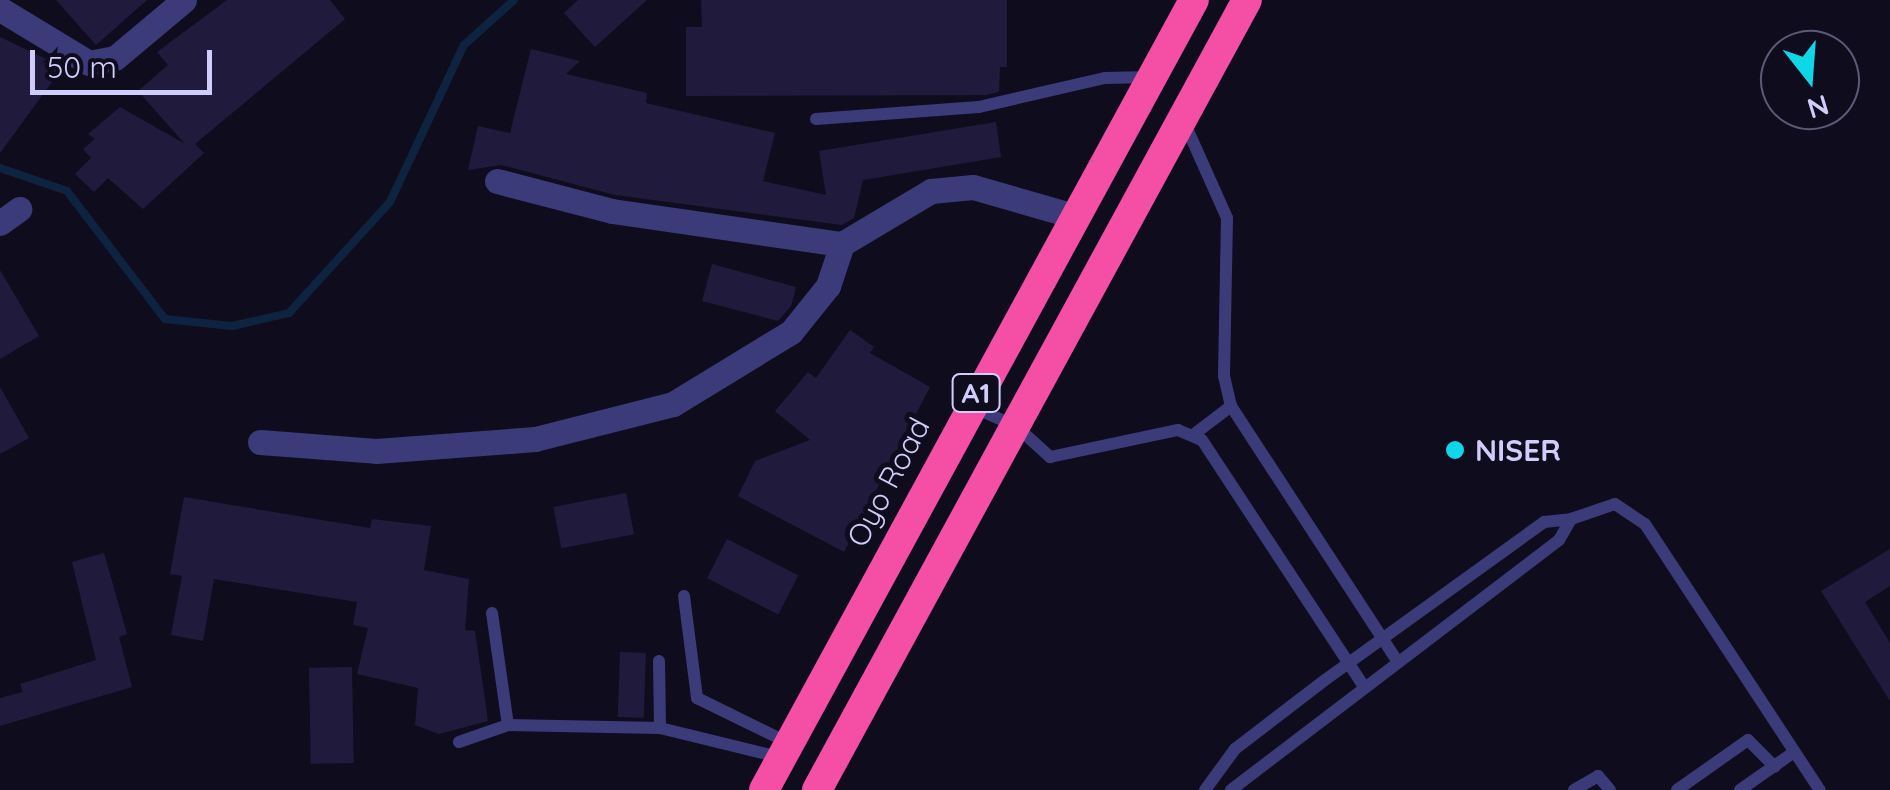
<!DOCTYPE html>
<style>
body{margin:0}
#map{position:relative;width:1890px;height:790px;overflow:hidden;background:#0f0d1d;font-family:Quicksand,sans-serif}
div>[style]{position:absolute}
.stream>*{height:8px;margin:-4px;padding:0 4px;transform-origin:4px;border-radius:4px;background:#0e2340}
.building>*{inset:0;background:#201a3d;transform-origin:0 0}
.lane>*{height:12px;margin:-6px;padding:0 6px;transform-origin:6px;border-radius:6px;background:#3b3b7a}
.street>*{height:25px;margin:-12.5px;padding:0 12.5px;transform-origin:12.5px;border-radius:12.5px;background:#3b3b7a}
.highway>*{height:30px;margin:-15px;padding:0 15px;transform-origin:15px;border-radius:15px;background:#f44fa4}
.dots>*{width:28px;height:28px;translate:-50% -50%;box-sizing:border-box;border:5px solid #0f0d1d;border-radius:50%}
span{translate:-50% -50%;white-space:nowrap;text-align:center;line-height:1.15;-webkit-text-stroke:10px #0f0d1d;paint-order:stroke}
.shield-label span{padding:2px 8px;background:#0f0d1d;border:2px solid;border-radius:8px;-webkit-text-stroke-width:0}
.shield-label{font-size:28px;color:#d0cdfc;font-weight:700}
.poi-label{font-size:30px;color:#d0cdfc;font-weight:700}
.left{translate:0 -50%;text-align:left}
.street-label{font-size:30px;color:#d0cdfc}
.north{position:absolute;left:1760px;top:30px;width:100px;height:100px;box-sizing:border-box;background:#0f0d1d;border:2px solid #5c5a76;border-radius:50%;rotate:163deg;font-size:28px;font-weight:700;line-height:40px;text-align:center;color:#d0cdfc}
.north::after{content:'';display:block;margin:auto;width:35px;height:45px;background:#0ed8e7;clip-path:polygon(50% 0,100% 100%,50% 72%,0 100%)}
.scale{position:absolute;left:30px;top:50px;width:182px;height:45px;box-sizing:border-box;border:5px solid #d0cdfc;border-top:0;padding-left:12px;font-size:30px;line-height:35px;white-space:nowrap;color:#d0cdfc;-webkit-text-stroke:8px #0f0d1d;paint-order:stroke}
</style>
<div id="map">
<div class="stream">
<div style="left:0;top:168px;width:71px;rotate:18.9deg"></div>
<div style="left:67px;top:191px;width:161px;rotate:52.6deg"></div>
<div style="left:165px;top:319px;width:67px;rotate:6deg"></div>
<div style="left:232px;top:326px;width:58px;rotate:-12.8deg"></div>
<div style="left:289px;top:313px;width:150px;rotate:-47.7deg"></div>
<div style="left:390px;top:202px;width:174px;rotate:-64.8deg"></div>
<div style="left:464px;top:45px;width:67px;rotate:-42deg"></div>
</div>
<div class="building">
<div style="clip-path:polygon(56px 0,147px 0,96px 45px)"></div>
<div style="clip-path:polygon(227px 0,330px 0,345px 19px,195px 144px,204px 153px,143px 209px,108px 178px,94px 192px,75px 174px,91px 158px,83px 149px,95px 139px,88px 134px,120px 107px,185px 144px,138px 91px,168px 65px,157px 52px)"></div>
<div style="clip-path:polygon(578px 0,647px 0,595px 47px,564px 13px)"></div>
<div style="clip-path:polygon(701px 0,1007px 0,1007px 67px,1000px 67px,999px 92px,986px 95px,686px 96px,686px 27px,702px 27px)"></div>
<div style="clip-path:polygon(0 37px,63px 67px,0 153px)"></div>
<div style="clip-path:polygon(531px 49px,580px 61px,566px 74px,647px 93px,646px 103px,775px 133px,763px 181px,826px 195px,819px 151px,996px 122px,1001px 157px,863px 180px,854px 218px,842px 225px,615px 195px,501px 165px,468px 170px,478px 126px,510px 133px)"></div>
<div style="clip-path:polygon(712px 264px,796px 287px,791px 306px,778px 321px,702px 301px)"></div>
<div style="clip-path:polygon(0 270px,39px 336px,0 359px)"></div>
<div style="clip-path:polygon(850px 330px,874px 347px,870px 353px,930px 387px,844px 552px,738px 496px,755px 461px,810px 440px,775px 411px,808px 372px,816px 378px)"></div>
<div style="clip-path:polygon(0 387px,29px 438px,0 454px)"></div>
<div style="left:626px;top:493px;width:42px;height:74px;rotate:79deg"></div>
<div style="clip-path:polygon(184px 497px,370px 528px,372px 519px,431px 526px,424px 570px,469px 579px,465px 630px,475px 631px,488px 721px,439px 734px,415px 725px,418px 688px,357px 674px,368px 628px,353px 625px,357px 602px,214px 579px,203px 641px,171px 635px,182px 576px,170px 574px)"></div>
<div style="left:727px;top:539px;width:80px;height:44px;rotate:27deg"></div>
<div style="clip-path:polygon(1890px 549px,1890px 586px,1865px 602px,1890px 643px,1890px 701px,1821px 591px)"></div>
<div style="clip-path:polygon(104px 553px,127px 634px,119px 637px,132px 687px,0 726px,0 698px,23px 692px,20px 684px,96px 660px,72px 562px)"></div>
<div style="left:620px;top:652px;width:26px;height:65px;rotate:2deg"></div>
<div style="left:352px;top:667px;width:96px;height:43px;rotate:89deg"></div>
</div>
<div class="lane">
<div style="left:816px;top:119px;width:163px;rotate:-4.2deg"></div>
<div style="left:979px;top:107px;width:129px;rotate:-13deg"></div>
<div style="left:1105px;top:78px;width:46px;rotate:-1.2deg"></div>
<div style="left:1185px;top:124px;width:103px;rotate:65.9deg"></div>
<div style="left:1227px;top:218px;width:158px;rotate:91.1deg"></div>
<div style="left:1224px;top:376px;width:31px;rotate:77deg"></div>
<div style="left:1231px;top:406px;width:304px;rotate:56.9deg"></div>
<div style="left:971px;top:406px;width:51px;rotate:24.5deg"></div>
<div style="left:1017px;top:427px;width:45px;rotate:42.3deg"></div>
<div style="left:1050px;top:457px;width:131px;rotate:-11.9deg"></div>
<div style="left:1178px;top:430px;width:26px;rotate:23deg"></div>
<div style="left:1202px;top:440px;width:293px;rotate:56.7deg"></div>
<div style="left:1193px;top:435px;width:48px;rotate:-37.3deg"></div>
<div style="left:684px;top:596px;width:103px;rotate:82.7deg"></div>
<div style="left:697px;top:698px;width:102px;rotate:26.1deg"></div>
<div style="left:492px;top:613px;width:113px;rotate:81.9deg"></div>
<div style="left:659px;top:661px;width:67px;rotate:89.1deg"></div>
<div style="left:459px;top:742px;width:52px;rotate:-19.1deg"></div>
<div style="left:508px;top:725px;width:152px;rotate:1.1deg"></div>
<div style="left:660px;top:728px;width:122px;rotate:13.7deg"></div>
<div style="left:1205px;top:790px;width:51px;rotate:-53.8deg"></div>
<div style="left:1235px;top:749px;width:113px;rotate:-37.5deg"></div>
<div style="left:1325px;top:680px;width:270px;rotate:-35.8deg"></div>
<div style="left:1544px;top:522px;width:27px;rotate:-6deg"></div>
<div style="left:1231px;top:790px;width:412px;rotate:-37.3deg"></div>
<div style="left:1559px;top:540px;width:24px;rotate:-60deg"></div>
<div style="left:1571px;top:519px;width:46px;rotate:-18.8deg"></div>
<div style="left:1615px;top:504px;width:36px;rotate:34deg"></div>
<div style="left:1645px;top:524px;width:318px;rotate:56.7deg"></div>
<div style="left:1574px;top:790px;width:28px;rotate:-30deg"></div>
<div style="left:1598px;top:776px;width:18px;rotate:49deg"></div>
<div style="left:1677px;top:790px;width:87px;rotate:-35.2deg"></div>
<div style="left:1748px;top:740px;width:38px;rotate:45deg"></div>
<div style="left:1740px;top:790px;width:66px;rotate:-35.1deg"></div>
</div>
<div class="street">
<div style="left:0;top:9px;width:104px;rotate:31.2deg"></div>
<div style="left:89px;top:63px;width:26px;rotate:-11deg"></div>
<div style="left:115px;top:58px;width:90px;rotate:-40deg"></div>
<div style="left:497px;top:181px;width:119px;rotate:14.6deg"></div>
<div style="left:612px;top:211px;width:232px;rotate:8.2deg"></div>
<div style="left:842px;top:244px;width:104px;rotate:-30.8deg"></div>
<div style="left:931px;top:191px;width:42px;rotate:-5.4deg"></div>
<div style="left:973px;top:187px;width:105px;rotate:16deg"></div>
<div style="left:0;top:223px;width:24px;rotate:-36deg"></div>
<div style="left:260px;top:442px;width:116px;rotate:4.4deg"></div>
<div style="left:376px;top:451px;width:159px;rotate:-4.3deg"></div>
<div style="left:535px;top:439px;width:142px;rotate:-14.2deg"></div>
<div style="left:673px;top:404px;width:138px;rotate:-31.4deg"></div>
<div style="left:791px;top:332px;width:59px;rotate:-51.2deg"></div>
<div style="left:828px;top:286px;width:44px;rotate:-71.6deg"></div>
</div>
<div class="highway">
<div style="left:764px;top:790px;width:899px;rotate:-61.44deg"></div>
<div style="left:817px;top:790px;width:899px;rotate:-61.44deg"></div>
</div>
<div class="dots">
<div style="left:1455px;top:450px;background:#0ed8e7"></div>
</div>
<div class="shield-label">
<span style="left:976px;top:393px">A1</span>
</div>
<div class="poi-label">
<span class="left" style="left:1475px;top:450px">NISER</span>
</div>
<div class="street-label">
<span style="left:888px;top:482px;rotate:-62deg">Oyo Road</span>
</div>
<div class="north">N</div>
<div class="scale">50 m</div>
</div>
